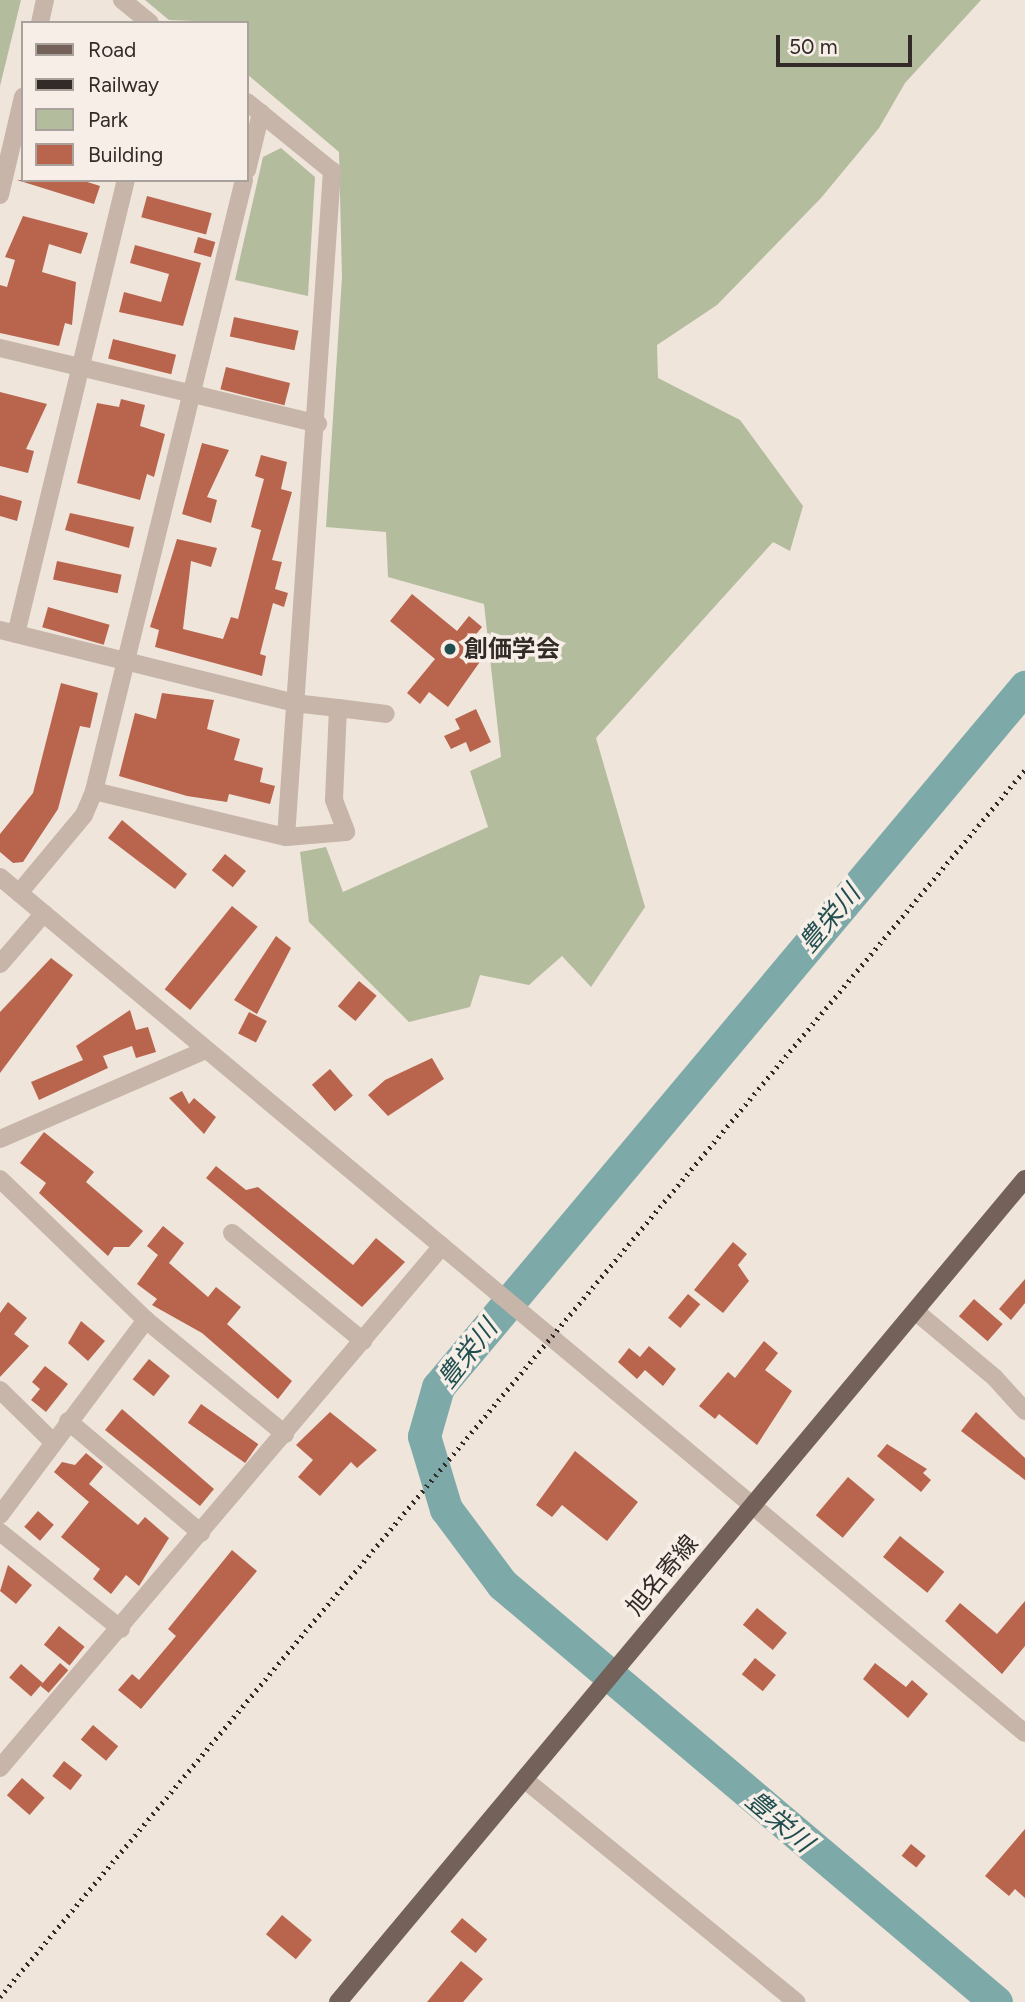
<!DOCTYPE html>
<meta charset="utf-8">
<style>
body{margin:0}
#map{position:relative;width:1025px;height:2002px;overflow:hidden;background:#efe5db;font-family:Figtree,"Noto Sans JP",sans-serif}
div>[style]{position:absolute}
.green>*{inset:0;background:#b3bc9d}
.river>*{height:33px;margin:-16.5px;padding:0 16.5px;transform-origin:16.5px;border-radius:16.5px;background:#7da9a9}
.building>*{inset:0;background:#b9654e;transform-origin:0 0}
.minor>*{height:18px;margin:-9px;padding:0 9px;transform-origin:9px;border-radius:9px;background:#c6b5a8}
.major>*{height:18px;margin:-9px;padding:0 9px;transform-origin:9px;border-radius:9px;background:#74625a}
.rail>*{height:5px;margin-top:-2.5px;transform-origin:0;background:repeating-linear-gradient(90deg,#332b28 0 2px,transparent 0 7px)}
.dots>*{width:19px;height:19px;translate:-50% -50%;box-sizing:border-box;border:4px solid #f7efe7;border-radius:50%}
span{translate:-50% -50%;white-space:nowrap;text-align:center;line-height:1.15;-webkit-text-stroke:7px #f7efe7;paint-order:stroke}
.poi-label{font-size:24px;color:#332b28;font-weight:700}
.left{translate:0 -50%;text-align:left}
.street-label{font-size:24px;color:#332b28}
.water-label{font-size:26px;color:#214f50;font-style:italic}
.legend{position:absolute;left:21px;top:21px;width:228px;height:161px;box-sizing:border-box;background:#f7efe7;border:2px solid #a9a19b;margin:0;padding:9px 12px;list-style:none;font-size:21px;color:#332b28}
.legend li{display:flex;align-items:center;gap:14px;height:35px}
.legend b{width:35px;border:2px solid #a9a19b}
.scale{position:absolute;left:776px;top:35px;width:136px;height:32px;box-sizing:border-box;border:4px solid #332b28;border-top:0;padding-left:9px;font-size:21px;line-height:24px;white-space:nowrap;color:#332b28;-webkit-text-stroke:5px #f7efe7;paint-order:stroke}
</style>
<div id="map">
<div class="green">
<div style="clip-path:polygon(0 0,21px 0,0 86px)"></div>
<div style="clip-path:polygon(145px 0,981px 0,905px 83px,879px 128px,821px 198px,717px 305px,657px 345px,658px 378px,740px 420px,803px 506px,790px 551px,773px 542px,596px 738px,645px 907px,591px 987px,562px 956px,529px 985px,480px 975px,470px 1007px,409px 1022px,309px 922px,300px 852px,326px 847px,343px 892px,488px 827px,470px 771px,501px 757px,484px 604px,388px 577px,386px 532px,326px 527px,342px 277px,339px 152px,247px 74px,247px 23px,169px 20px)"></div>
<div style="clip-path:polygon(281px 148px,315px 177px,308px 296px,235px 280px,263px 157px)"></div>
</div>
<div class="river">
<div style="left:996px;top:2002px;width:647px;rotate:-139.76deg"></div>
<div style="left:502px;top:1584px;width:94px;rotate:-126.7deg"></div>
<div style="left:446px;top:1509px;width:76px;rotate:-106.8deg"></div>
<div style="left:424px;top:1436px;width:51px;rotate:-74.1deg"></div>
<div style="left:438px;top:1387px;width:914px;rotate:-50.02deg"></div>
</div>
<div class="building">
<div style="clip-path:polygon(17px 180px,81px 180px,100px 186px,94px 204px)"></div>
<div style="left:147px;top:196px;width:67px;height:22px;rotate:15deg"></div>
<div style="clip-path:polygon(23px 216px,88px 233px,81px 254px,49px 244px,42px 272px,76px 282px,72px 325px,65px 323px,59px 346px,0 333px,0 285px,7px 287px,15px 260px,5px 257px)"></div>
<div style="left:198px;top:237px;width:18px;height:16px;rotate:16deg"></div>
<div style="clip-path:polygon(135px 245px,201px 263px,183px 326px,119px 312px,124px 292px,161px 302px,169px 274px,130px 263px)"></div>
<div style="left:234px;top:317px;width:66px;height:20px;rotate:12deg"></div>
<div style="left:113px;top:339px;width:65px;height:20px;rotate:14deg"></div>
<div style="left:226px;top:367px;width:66px;height:23px;rotate:14deg"></div>
<div style="clip-path:polygon(0 392px,47px 404px,26px 449px,34px 451px,28px 473px,0 466px)"></div>
<div style="clip-path:polygon(121px 399px,145px 405px,140px 426px,165px 434px,154px 477px,147px 474px,140px 500px,77px 483px,97px 403px,119px 407px)"></div>
<div style="clip-path:polygon(202px 443px,229px 450px,207px 497px,217px 500px,211px 523px,182px 514px)"></div>
<div style="clip-path:polygon(261px 455px,287px 462px,281px 489px,292px 492px,272px 560px,282px 562px,275px 589px,288px 593px,284px 607px,273px 603px,260px 654px,266px 656px,262px 676px,155px 647px,159px 630px,150px 627px,177px 539px,217px 548px,211px 567px,191px 561px,183px 629px,223px 639px,231px 617px,238px 619px,261px 530px,251px 527px,264px 479px,255px 476px)"></div>
<div style="clip-path:polygon(0 495px,22px 501px,17px 521px,0 516px)"></div>
<div style="clip-path:polygon(70px 513px,134px 527px,129px 548px,65px 530px)"></div>
<div style="left:57px;top:561px;width:66px;height:19px;rotate:12deg"></div>
<div style="clip-path:polygon(412px 594px,457px 631px,469px 616px,482px 627px,469px 643px,484px 656px,448px 707px,429px 692px,420px 704px,407px 693px,435px 659px,390px 621px)"></div>
<div style="left:48px;top:607px;width:64px;height:21px;rotate:16deg"></div>
<div style="clip-path:polygon(61px 683px,98px 693px,90px 728px,80px 726px,58px 809px,23px 862px,13px 863px,0 852px,0 834px,33px 793px)"></div>
<div style="clip-path:polygon(162px 693px,214px 700px,207px 729px,240px 739px,234px 760px,263px 768px,260px 782px,275px 786px,270px 804px,229px 794px,227px 802px,187px 796px,119px 776px,135px 713px,156px 719px)"></div>
<div style="clip-path:polygon(476px 709px,491px 742px,470px 752px,466px 742px,451px 749px,444px 736px,460px 729px,455px 719px)"></div>
<div style="clip-path:polygon(122px 820px,187px 874px,175px 889px,108px 838px)"></div>
<div style="left:225px;top:854px;width:27px;height:21px;rotate:39deg"></div>
<div style="left:232px;top:906px;width:33px;height:107px;rotate:39deg"></div>
<div style="clip-path:polygon(276px 936px,291px 948px,257px 1014px,234px 1000px)"></div>
<div style="clip-path:polygon(51px 958px,73px 975px,0 1073px,0 1012px)"></div>
<div style="left:359px;top:981px;width:23px;height:33px;rotate:40deg"></div>
<div style="clip-path:polygon(130px 1010px,136px 1030px,148px 1027px,156px 1052px,136px 1058px,132px 1046px,103px 1056px,108px 1068px,39px 1100px,31px 1082px,83px 1060px,76px 1046px)"></div>
<div style="left:249px;top:1012px;width:20px;height:24px;rotate:27deg"></div>
<div style="clip-path:polygon(432px 1058px,444px 1079px,388px 1116px,368px 1095px,385px 1080px)"></div>
<div style="left:330px;top:1069px;width:35px;height:24px;rotate:49deg"></div>
<div style="clip-path:polygon(182px 1091px,189px 1104px,194px 1098px,216px 1117px,204px 1134px,169px 1098px)"></div>
<div style="clip-path:polygon(44px 1132px,94px 1172px,86px 1182px,143px 1231px,129px 1247px,114px 1247px,108px 1256px,39px 1193px,46px 1183px,20px 1163px)"></div>
<div style="clip-path:polygon(216px 1166px,246px 1190px,258px 1187px,353px 1265px,376px 1238px,405px 1262px,362px 1307px,206px 1178px)"></div>
<div style="clip-path:polygon(163px 1226px,184px 1243px,169px 1263px,208px 1297px,216px 1287px,241px 1307px,227px 1324px,292px 1381px,278px 1399px,202px 1333px,152px 1305px,157px 1299px,137px 1284px,158px 1255px,147px 1246px)"></div>
<div style="clip-path:polygon(733px 1242px,747px 1254px,738px 1265px,749px 1281px,723px 1313px,694px 1290px)"></div>
<div style="clip-path:polygon(1025px 1279px,1025px 1303px,1011px 1320px,999px 1309px)"></div>
<div style="left:688px;top:1294px;width:16px;height:31px;rotate:40deg"></div>
<div style="left:974px;top:1299px;width:38px;height:23px;rotate:41deg"></div>
<div style="clip-path:polygon(8px 1302px,27px 1318px,14px 1334px,29px 1346px,0 1377px,0 1313px)"></div>
<div style="clip-path:polygon(81px 1321px,105px 1341px,88px 1361px,68px 1343px)"></div>
<div style="clip-path:polygon(764px 1341px,778px 1353px,765px 1370px,792px 1391px,757px 1445px,719px 1414px,715px 1419px,699px 1406px,728px 1372px,735px 1378px)"></div>
<div style="clip-path:polygon(649px 1346px,676px 1369px,663px 1386px,645px 1370px,637px 1379px,618px 1362px,629px 1348px,640px 1357px)"></div>
<div style="left:149px;top:1359px;width:27px;height:26px;rotate:39deg"></div>
<div style="clip-path:polygon(45px 1366px,68px 1384px,46px 1412px,31px 1400px,40px 1389px,32px 1382px)"></div>
<div style="left:201px;top:1404px;width:70px;height:23px;rotate:35deg"></div>
<div style="clip-path:polygon(122px 1409px,214px 1489px,200px 1506px,105px 1430px)"></div>
<div style="clip-path:polygon(330px 1412px,377px 1450px,357px 1468px,351px 1462px,320px 1496px,298px 1477px,313px 1460px,296px 1445px)"></div>
<div style="clip-path:polygon(976px 1412px,1025px 1458px,1025px 1480px,961px 1431px)"></div>
<div style="clip-path:polygon(887px 1444px,927px 1469px,923px 1473px,931px 1480px,921px 1492px,877px 1456px)"></div>
<div style="clip-path:polygon(575px 1451px,638px 1502px,607px 1541px,562px 1505px,552px 1517px,536px 1505px)"></div>
<div style="clip-path:polygon(86px 1453px,103px 1467px,89px 1484px,138px 1525px,145px 1517px,169px 1538px,139px 1586px,126px 1575px,111px 1594px,93px 1579px,100px 1569px,61px 1537px,89px 1502px,54px 1472px,62px 1462px,75px 1465px)"></div>
<div style="left:848px;top:1477px;width:35px;height:50px;rotate:40deg"></div>
<div style="left:38px;top:1511px;width:21px;height:21px;rotate:41deg"></div>
<div style="left:900px;top:1536px;width:57px;height:27px;rotate:39deg"></div>
<div style="clip-path:polygon(232px 1550px,257px 1571px,141px 1709px,118px 1690px,132px 1674px,139px 1680px,176px 1636px,168px 1629px)"></div>
<div style="clip-path:polygon(8px 1565px,32px 1585px,16px 1604px,0 1591px)"></div>
<div style="clip-path:polygon(1025px 1601px,1025px 1646px,1002px 1674px,945px 1621px,960px 1603px,997px 1634px)"></div>
<div style="left:757px;top:1608px;width:39px;height:22px;rotate:40deg"></div>
<div style="left:59px;top:1626px;width:33px;height:24px;rotate:39deg"></div>
<div style="left:755px;top:1658px;width:27px;height:21px;rotate:39deg"></div>
<div style="left:60px;top:1663px;width:11px;height:30px;rotate:41deg"></div>
<div style="clip-path:polygon(875px 1663px,906px 1687px,912px 1680px,928px 1694px,908px 1718px,863px 1679px)"></div>
<div style="left:21px;top:1664px;width:29px;height:18px;rotate:41deg"></div>
<div style="left:93px;top:1725px;width:33px;height:19px;rotate:40deg"></div>
<div style="left:64px;top:1761px;width:23px;height:19px;rotate:38deg"></div>
<div style="left:22px;top:1778px;width:30px;height:23px;rotate:41deg"></div>
<div style="clip-path:polygon(1025px 1829px,1025px 1898px,1015px 1889px,1009px 1896px,985px 1876px)"></div>
<div style="left:911px;top:1844px;width:19px;height:15px;rotate:39deg"></div>
<div style="left:282px;top:1915px;width:39px;height:25px;rotate:40deg"></div>
<div style="left:462px;top:1918px;width:33px;height:18px;rotate:40deg"></div>
<div style="clip-path:polygon(461px 1961px,483px 1979px,463px 2002px,427px 2002px)"></div>
</div>
<div class="minor">
<div style="left:122px;top:0;width:36px;rotate:39deg"></div>
<div style="left:40px;top:23px;width:24px;rotate:-78deg"></div>
<div style="left:247px;top:170px;width:59px;rotate:-76.2deg"></div>
<div style="left:0;top:195px;width:101px;rotate:-76.8deg"></div>
<div style="left:0;top:348px;width:327px;rotate:13.4deg"></div>
<div style="left:0;top:630px;width:303px;rotate:13.9deg"></div>
<div style="left:294px;top:703px;width:44px;rotate:6.5deg"></div>
<div style="left:338px;top:708px;width:92px;rotate:92.5deg"></div>
<div style="left:334px;top:800px;width:34px;rotate:69deg"></div>
<div style="left:346px;top:832px;width:60px;rotate:175.2deg"></div>
<div style="left:16px;top:634px;width:467px;rotate:-76.4deg"></div>
<div style="left:338px;top:708px;width:48px;rotate:7.1deg"></div>
<div style="left:94px;top:791px;width:197px;rotate:13.5deg"></div>
<div style="left:286px;top:837px;width:668px;rotate:-86.05deg"></div>
<div style="left:332px;top:171px;width:109px;rotate:-140.9deg"></div>
<div style="left:0;top:877px;width:1335px;rotate:39.87deg"></div>
<div style="left:19px;top:893px;width:102px;rotate:-50.2deg"></div>
<div style="left:84px;top:815px;width:26px;rotate:-67deg"></div>
<div style="left:94px;top:791px;width:629px;rotate:-76.21deg"></div>
<div style="left:0;top:964px;width:67px;rotate:-49.2deg"></div>
<div style="left:0;top:1139px;width:224px;rotate:-23.4deg"></div>
<div style="left:0;top:1179px;width:203px;rotate:44deg"></div>
<div style="left:146px;top:1320px;width:180px;rotate:39.4deg"></div>
<div style="left:232px;top:1233px;width:170px;rotate:39.5deg"></div>
<div style="left:915px;top:1311px;width:104px;rotate:39.9deg"></div>
<div style="left:995px;top:1378px;width:45px;rotate:47.7deg"></div>
<div style="left:0;top:1390px;width:73px;rotate:44.4deg"></div>
<div style="left:68px;top:1421px;width:174px;rotate:40.1deg"></div>
<div style="left:0;top:1515px;width:244px;rotate:-53.2deg"></div>
<div style="left:0;top:1532px;width:155px;rotate:38.7deg"></div>
<div style="left:0;top:1768px;width:684px;rotate:-49.74deg"></div>
<div style="left:524px;top:1779px;width:352px;rotate:39.3deg"></div>
</div>
<div class="major">
<div style="left:338px;top:2002px;width:1072px;rotate:-50.15deg"></div>
</div>
<div class="rail">
<div style="left:0;top:1997px;width:1599px;rotate:-50.13deg"></div>
</div>
<div class="dots">
<div style="left:450px;top:649px;background:#214f50"></div>
</div>
<div class="poi-label">
<span class="left" style="left:464px;top:649px">創価学会</span>
</div>
<div class="street-label">
<span style="left:662px;top:1575px;rotate:-50deg">旭名寄線</span>
</div>
<div class="water-label">
<span style="left:830px;top:919px;rotate:-50deg">豊栄川</span>
<span style="left:468px;top:1354px;rotate:-52deg">豊栄川</span>
<span style="left:779px;top:1822px;rotate:40deg">豊栄川</span>
</div>
<ul class="legend">
<li><b style="height:9px;background:#74625a"></b>Road</li>
<li><b style="height:9px;background:#332b28"></b>Railway</li>
<li><b style="height:19px;background:#b3bc9d"></b>Park</li>
<li><b style="height:19px;background:#b9654e"></b>Building</li>
</ul>
<div class="scale">50 m</div>
</div>
